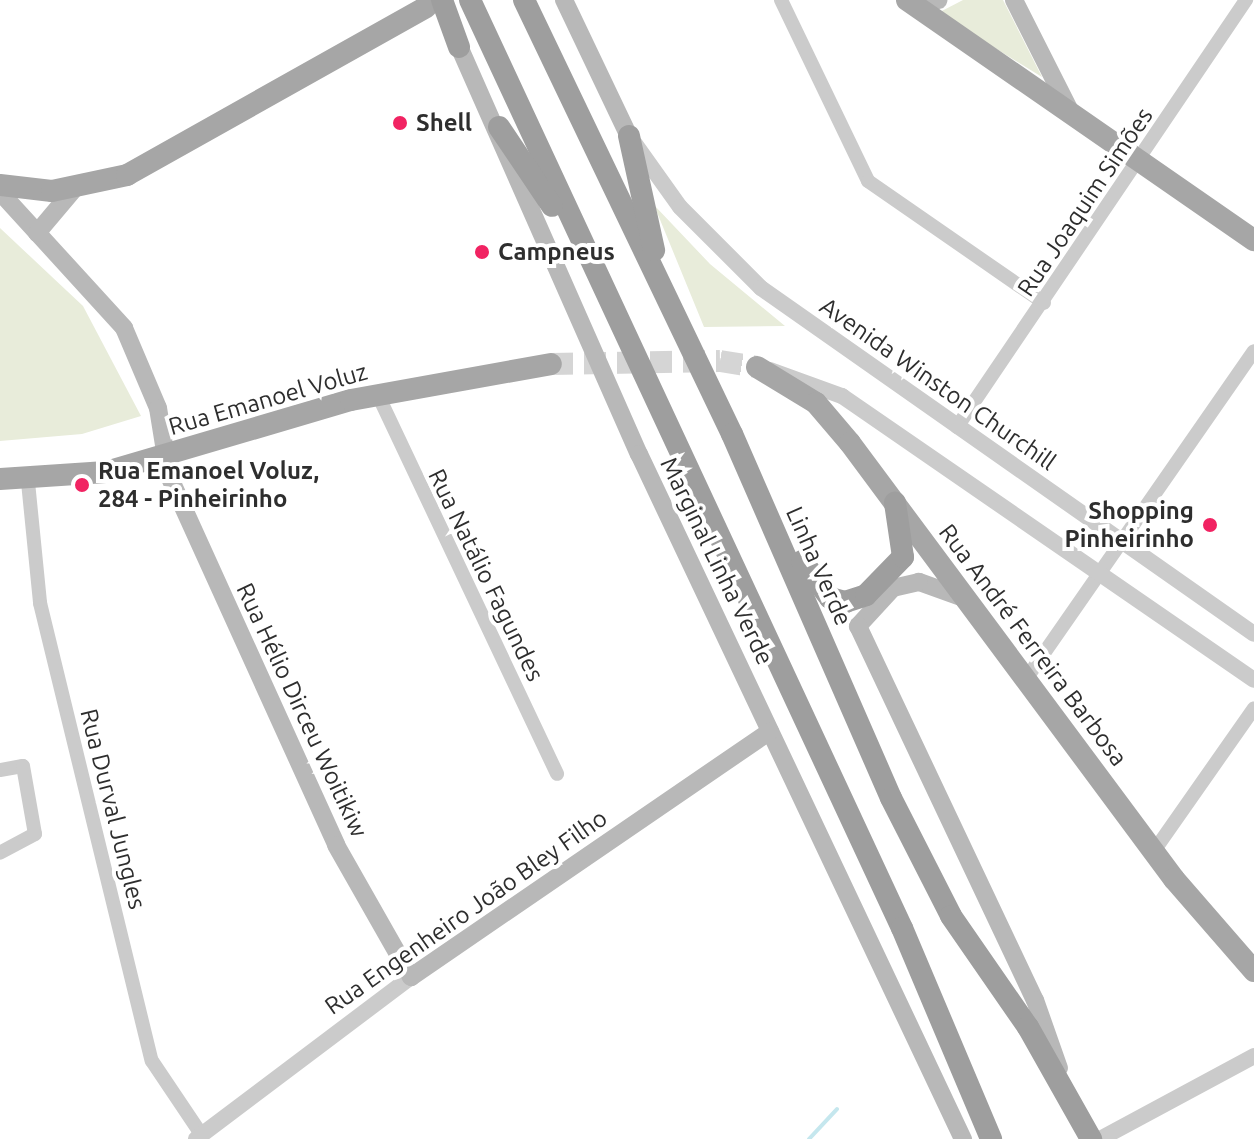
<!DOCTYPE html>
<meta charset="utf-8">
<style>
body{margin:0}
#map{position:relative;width:1254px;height:1139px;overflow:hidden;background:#fff;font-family:Ubuntu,sans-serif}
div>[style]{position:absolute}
.green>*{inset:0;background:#e8ecda}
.stream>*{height:4px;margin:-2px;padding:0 2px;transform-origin:2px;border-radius:2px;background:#c5e7ee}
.primary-tunnel>*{height:22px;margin-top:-11px;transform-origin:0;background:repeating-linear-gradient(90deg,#d5d5d5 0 22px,transparent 0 33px)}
.minor>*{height:14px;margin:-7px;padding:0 7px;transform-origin:7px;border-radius:7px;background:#cbcbcb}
.tertiary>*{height:16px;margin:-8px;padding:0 8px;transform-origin:8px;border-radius:8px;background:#cbcbcb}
.secondary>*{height:18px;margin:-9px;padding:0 9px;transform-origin:9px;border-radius:9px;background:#b8b8b8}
.primary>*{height:22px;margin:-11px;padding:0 11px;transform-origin:11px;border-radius:11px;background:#a6a6a6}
.trunk>*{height:22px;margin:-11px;padding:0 11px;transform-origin:11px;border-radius:11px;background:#9e9e9e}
.dots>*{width:22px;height:22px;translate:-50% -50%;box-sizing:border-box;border:4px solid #fff;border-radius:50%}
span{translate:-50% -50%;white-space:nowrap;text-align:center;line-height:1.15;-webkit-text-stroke:8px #fff;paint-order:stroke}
.poi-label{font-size:24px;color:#2e2e2e;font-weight:700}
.left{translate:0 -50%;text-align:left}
.right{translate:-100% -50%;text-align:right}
.street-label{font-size:24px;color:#2e2e2e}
</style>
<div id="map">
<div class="green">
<div style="clip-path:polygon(963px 0,1003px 0,1042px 77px,938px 13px)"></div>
<div style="clip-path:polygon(654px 205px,710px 264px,785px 326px,704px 327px)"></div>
<div style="clip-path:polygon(0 228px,83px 306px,141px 416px,82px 434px,0 441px)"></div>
</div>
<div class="stream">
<div style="left:809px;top:1139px;width:41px;rotate:-47deg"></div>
</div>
<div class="primary-tunnel">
<div style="left:551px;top:364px;width:169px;rotate:-1deg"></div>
<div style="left:720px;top:361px;width:37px;rotate:9deg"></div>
</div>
<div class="minor">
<div style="left:781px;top:0;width:201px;rotate:64.3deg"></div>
<div style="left:868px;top:181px;width:214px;rotate:34.7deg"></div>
<div style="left:378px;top:395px;width:419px;rotate:64.7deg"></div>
<div style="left:957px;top:427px;width:516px;rotate:-55.91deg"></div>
<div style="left:28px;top:482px;width:122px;rotate:84.3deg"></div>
<div style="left:40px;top:603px;width:471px;rotate:76.3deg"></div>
<div style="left:152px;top:1061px;width:84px;rotate:56.1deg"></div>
<div style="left:1026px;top:679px;width:399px;rotate:-55.2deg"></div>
<div style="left:0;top:770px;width:23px;rotate:-10deg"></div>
<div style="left:23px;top:766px;width:69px;rotate:80deg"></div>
<div style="left:35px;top:834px;width:40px;rotate:152deg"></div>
<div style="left:1154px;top:851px;width:174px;rotate:-55deg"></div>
</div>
<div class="tertiary">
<div style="left:635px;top:144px;width:77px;rotate:54.5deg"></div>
<div style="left:680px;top:207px;width:115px;rotate:45deg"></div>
<div style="left:761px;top:288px;width:602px;rotate:35.06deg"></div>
<div style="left:770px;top:370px;width:77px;rotate:19.9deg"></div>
<div style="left:842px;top:396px;width:500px;rotate:34.58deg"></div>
<div style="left:196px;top:1139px;width:269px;rotate:-37deg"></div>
<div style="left:1100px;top:1139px;width:175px;rotate:-28.3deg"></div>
</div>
<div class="secondary">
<div style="left:564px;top:0;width:151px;rotate:64.5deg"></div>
<div style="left:1014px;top:0;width:127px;rotate:63.2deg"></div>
<div style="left:915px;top:5px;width:24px;rotate:-12deg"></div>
<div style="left:454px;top:35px;width:458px;rotate:66.2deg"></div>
<div style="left:639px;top:454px;width:758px;rotate:64.69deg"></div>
<div style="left:0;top:192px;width:184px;rotate:47.6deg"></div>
<div style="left:124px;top:328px;width:87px;rotate:67deg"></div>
<div style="left:158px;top:408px;width:69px;rotate:80.8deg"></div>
<div style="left:169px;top:476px;width:405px;rotate:65.6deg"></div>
<div style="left:336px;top:845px;width:152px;rotate:60.4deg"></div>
<div style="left:411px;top:977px;width:435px;rotate:-34.4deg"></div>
<div style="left:37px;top:233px;width:57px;rotate:-49.9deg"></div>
<div style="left:961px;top:597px;width:45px;rotate:-160.3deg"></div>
<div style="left:919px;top:582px;width:27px;rotate:167deg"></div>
<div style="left:893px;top:588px;width:52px;rotate:132.6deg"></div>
<div style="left:858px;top:626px;width:414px;rotate:64.7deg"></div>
<div style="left:1035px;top:1000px;width:72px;rotate:70.6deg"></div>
</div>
<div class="primary">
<div style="left:907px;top:0;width:422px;rotate:34.7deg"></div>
<div style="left:0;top:185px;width:52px;rotate:6.6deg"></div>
<div style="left:52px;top:191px;width:77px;rotate:-12deg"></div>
<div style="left:127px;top:175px;width:343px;rotate:-29.3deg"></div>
<div style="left:757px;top:367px;width:69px;rotate:31.4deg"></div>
<div style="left:816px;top:403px;width:52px;rotate:49.6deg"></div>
<div style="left:850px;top:443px;width:543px;rotate:53.38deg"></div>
<div style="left:1174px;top:879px;width:122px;rotate:49deg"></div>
<div style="left:0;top:479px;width:106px;rotate:-3.8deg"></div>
<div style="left:106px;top:472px;width:255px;rotate:-16.4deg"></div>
<div style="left:351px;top:400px;width:203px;rotate:-10.2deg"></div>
</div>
<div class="trunk">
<div style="left:442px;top:0;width:50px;rotate:70.1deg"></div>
<div style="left:470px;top:0;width:1024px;rotate:65.04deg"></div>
<div style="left:902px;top:928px;width:229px;rotate:67.1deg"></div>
<div style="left:524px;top:0;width:481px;rotate:64.4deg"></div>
<div style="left:732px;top:434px;width:397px;rotate:66.4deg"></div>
<div style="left:891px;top:798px;width:132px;rotate:63deg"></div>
<div style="left:951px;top:916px;width:135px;rotate:55.3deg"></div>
<div style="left:1028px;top:1027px;width:129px;rotate:60.6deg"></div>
<div style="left:499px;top:127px;width:95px;rotate:56.1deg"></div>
<div style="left:629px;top:136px;width:117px;rotate:77.6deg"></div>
<div style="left:802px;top:561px;width:46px;rotate:52.9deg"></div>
<div style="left:830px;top:598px;width:16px;rotate:15deg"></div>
<div style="left:845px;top:602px;width:22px;rotate:-18deg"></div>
<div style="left:866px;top:595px;width:53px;rotate:-45.8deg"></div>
<div style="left:903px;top:557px;width:55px;rotate:-98.4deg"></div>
</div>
<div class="dots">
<div style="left:400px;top:123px;background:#f12362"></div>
<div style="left:482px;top:252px;background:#f12362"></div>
<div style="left:82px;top:485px;background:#f12362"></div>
<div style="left:1210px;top:525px;background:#f12362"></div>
</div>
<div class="poi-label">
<span class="left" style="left:416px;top:123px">Shell</span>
<span class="left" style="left:498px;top:252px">Campneus</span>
<span class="left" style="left:98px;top:485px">Rua Emanoel Voluz,<br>284 - Pinheirinho</span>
<span class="right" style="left:1194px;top:525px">Shopping<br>Pinheirinho</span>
</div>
<div class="street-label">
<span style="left:1085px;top:202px;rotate:-56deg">Rua Joaquim Simões</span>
<span style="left:938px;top:384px;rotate:35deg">Avenida Winston Churchill</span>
<span style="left:268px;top:399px;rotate:-16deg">Rua Emanoel Voluz</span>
<span style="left:717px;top:561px;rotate:64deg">Marginal Linha Verde</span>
<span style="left:819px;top:566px;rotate:66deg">Linha Verde</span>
<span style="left:486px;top:575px;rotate:64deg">Rua Natálio Fagundes</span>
<span style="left:1033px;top:645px;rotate:53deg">Rua André Ferreira Barbosa</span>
<span style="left:302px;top:710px;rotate:65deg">Rua Hélio Dirceu Woitikiw</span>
<span style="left:113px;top:809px;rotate:76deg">Rua Durval Jungles</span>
<span style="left:466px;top:912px;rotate:-35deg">Rua Engenheiro João Bley Filho</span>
</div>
</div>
